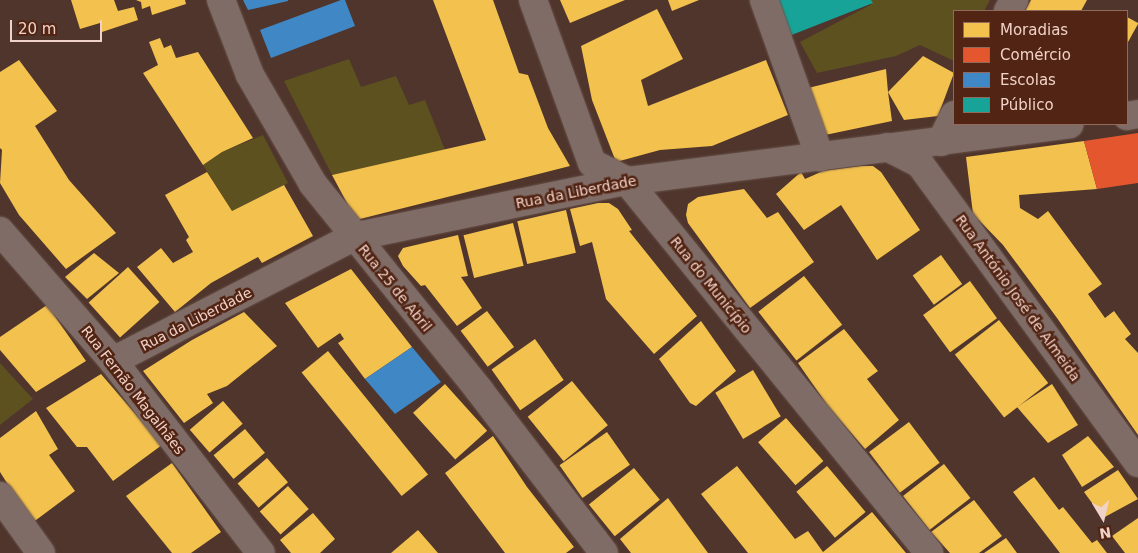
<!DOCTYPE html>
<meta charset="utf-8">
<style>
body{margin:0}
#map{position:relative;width:1138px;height:553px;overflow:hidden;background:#4f352c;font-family:"DejaVu Sans",sans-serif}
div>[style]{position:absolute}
.green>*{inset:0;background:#5c511f}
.homes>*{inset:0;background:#f2c14e;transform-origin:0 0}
.shops>*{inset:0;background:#e4572e}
.schools>*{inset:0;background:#3f88c5}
.public>*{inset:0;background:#17a398}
.roads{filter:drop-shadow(0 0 1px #675149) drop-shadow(0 0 1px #675149)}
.street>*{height:28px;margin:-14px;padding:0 14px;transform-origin:14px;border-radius:14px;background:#806c66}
span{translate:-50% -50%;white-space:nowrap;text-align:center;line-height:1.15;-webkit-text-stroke:5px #512413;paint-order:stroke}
.street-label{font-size:14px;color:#f1d2c8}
.legend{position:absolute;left:953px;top:10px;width:175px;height:115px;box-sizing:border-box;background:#512413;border:1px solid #916a5b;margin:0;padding:6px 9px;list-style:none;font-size:15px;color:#f1d2c8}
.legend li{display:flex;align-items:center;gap:10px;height:25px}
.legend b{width:25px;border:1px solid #916a5b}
.north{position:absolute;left:1078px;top:493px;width:50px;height:50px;-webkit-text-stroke:4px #512413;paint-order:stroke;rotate:171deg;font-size:14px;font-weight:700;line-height:20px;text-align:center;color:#f1d2c8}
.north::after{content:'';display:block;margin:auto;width:18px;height:22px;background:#f1d2c8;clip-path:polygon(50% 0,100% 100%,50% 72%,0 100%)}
.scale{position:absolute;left:10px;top:20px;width:92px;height:22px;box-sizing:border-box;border:2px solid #f1d2c8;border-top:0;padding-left:6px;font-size:15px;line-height:18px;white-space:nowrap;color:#f1d2c8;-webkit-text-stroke:4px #512413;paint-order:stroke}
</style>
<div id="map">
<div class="green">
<div style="clip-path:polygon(871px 0,990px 0,984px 11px,954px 11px,954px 61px,920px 45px,896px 56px,817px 73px,800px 42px,872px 4px)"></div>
<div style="clip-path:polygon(349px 59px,361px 87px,396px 76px,409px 105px,425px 100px,445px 150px,332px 175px,284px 81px)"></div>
<div style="clip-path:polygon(263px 135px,288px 183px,232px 211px,203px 165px,222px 152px)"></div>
<div style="clip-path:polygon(0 363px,33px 399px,0 425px)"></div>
</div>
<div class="homes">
<div style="clip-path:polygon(71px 0,114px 0,118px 11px,134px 7px,138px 20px,102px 32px,100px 23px,80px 29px)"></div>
<div style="clip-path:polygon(136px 0,185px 0,186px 4px,152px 15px,150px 6px,142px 9px,141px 2px)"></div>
<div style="clip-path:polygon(433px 0,493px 0,519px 73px,528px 75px,548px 128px,570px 166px,356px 220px,332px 175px,486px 140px)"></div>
<div style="clip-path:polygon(560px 0,625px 0,570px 23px)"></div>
<div style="clip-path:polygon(668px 0,699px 0,672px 11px)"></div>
<div style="clip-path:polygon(1031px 0,1087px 0,1081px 11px,1025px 11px)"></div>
<div style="clip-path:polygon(657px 9px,683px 59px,641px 80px,648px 106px,766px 60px,788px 115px,712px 146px,660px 150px,616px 162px,592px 100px,581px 46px)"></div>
<div style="left:1127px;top:17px;width:13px;height:76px;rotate:29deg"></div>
<div style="clip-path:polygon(160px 38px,164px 48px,171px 45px,176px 58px,198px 52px,253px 138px,222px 152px,203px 165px,143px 73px,158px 65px,149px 42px)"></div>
<div style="clip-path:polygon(923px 56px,954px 73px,938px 116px,904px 120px,888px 92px,892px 121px,825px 135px,808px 88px,886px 69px,888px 92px)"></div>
<div style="clip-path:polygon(19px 60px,57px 111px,35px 126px,69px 180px,116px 233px,66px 269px,19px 215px,0 183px,2px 150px,0 148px,0 72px)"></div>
<div style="clip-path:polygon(1084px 141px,1097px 189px,1019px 195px,1020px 208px,1038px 219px,1048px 211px,1102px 284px,1088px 294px,1105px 318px,1114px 311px,1131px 334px,1125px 339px,1138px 353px,1138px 435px,1057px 318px,1003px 245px,973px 214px,966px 157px)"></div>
<div style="clip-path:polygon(861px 166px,873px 166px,881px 172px,920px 230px,877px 260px,841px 205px,804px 230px,776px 194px,801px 172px,805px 179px,823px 171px)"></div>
<div style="clip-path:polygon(207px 172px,232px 211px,284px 185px,313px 236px,262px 263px,258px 257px,211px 283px,175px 312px,137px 267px,161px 248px,173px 263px,193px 252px,186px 240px,189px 237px,165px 195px)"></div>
<div style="clip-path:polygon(744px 189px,767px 218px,778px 212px,814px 262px,750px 308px,688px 223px,686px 215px,688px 204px,698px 197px)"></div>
<div style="clip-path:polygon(598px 203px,609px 203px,618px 209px,632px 230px,629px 231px,697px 316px,654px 354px,606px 299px,592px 242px,580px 246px,570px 209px)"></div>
<div style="left:566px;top:210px;width:44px;height:50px;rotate:77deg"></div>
<div style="left:513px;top:223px;width:44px;height:51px;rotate:76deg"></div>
<div style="clip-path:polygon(458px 235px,468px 276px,461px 277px,482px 308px,457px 326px,425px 285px,421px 286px,403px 266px,398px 256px,403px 248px)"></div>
<div style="clip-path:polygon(94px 253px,119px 273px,87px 299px,65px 277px)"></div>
<div style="left:941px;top:255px;width:36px;height:35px;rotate:54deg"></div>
<div style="left:128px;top:267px;width:47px;height:53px;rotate:48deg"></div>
<div style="clip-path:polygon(351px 269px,412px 347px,365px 379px,338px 343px,344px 339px,340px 333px,318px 348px,285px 303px)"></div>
<div style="left:804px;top:276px;width:62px;height:58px;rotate:52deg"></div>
<div style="left:970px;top:281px;width:46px;height:58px;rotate:54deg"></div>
<div style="clip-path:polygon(47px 305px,86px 361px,36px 392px,0 350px,0 337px)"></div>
<div style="left:487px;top:311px;width:45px;height:33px;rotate:53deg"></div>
<div style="clip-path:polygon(244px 312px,277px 346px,227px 386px,207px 394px,213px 403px,184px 423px,143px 371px,192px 340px)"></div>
<div style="left:999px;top:320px;width:80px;height:56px;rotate:52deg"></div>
<div style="clip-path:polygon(701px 321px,736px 371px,696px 406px,690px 403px,659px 359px)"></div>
<div style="clip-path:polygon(844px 329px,878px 371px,867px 379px,899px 420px,865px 449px,828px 406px,798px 363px)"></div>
<div style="left:535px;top:339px;width:50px;height:53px;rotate:55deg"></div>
<div style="left:328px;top:351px;width:159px;height:34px;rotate:51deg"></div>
<div style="left:753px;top:370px;width:54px;height:44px;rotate:59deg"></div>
<div style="clip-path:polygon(101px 374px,162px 445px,113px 481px,87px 447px,77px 447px,46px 408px)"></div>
<div style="left:572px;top:381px;width:57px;height:57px;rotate:51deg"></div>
<div style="left:445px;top:384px;width:63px;height:43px;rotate:48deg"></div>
<div style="clip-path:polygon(1052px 384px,1078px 425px,1048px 443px,1017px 407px)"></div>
<div style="left:223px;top:401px;width:30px;height:44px;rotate:49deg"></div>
<div style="clip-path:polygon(36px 411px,58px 449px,49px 455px,75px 491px,32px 523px,0 472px,0 438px)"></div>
<div style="left:786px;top:418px;width:57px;height:37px;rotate:49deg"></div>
<div style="left:909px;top:422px;width:51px;height:50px;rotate:53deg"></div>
<div style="left:245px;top:429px;width:31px;height:41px;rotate:50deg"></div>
<div style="left:607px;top:432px;width:40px;height:58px;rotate:55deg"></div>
<div style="clip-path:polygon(493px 436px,527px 487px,574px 547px,566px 553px,505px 553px,445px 473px)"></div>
<div style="clip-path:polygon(1088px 436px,1114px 467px,1082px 487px,1062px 455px)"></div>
<div style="left:267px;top:458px;width:32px;height:39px;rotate:49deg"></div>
<div style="clip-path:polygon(172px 463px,221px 532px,191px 553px,172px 553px,126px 496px)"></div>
<div style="left:944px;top:464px;width:43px;height:52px;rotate:52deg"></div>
<div style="clip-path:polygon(737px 466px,795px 539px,808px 531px,823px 552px,872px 512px,906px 553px,748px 553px,701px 494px)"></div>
<div style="left:827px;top:466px;width:60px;height:40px;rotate:50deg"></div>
<div style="left:634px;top:468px;width:41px;height:58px;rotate:51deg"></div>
<div style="clip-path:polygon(1118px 470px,1138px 499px,1103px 518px,1084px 492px)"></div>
<div style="clip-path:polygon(1034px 477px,1059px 510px,1063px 507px,1092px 543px,1097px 540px,1107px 553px,1060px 553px,1013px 492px)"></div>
<div style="left:288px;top:486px;width:31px;height:38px;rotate:48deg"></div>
<div style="clip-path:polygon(668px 498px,708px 553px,631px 553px,620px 539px)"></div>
<div style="clip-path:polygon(974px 500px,1002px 536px,979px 553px,950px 553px,931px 532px)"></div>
<div style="clip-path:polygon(313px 513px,335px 539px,320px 553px,291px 553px,280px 540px)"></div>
<div style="clip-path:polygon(1138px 518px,1138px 553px,1125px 553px,1112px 536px)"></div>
<div style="clip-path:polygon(418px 530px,438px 553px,391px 553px)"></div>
<div style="clip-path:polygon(1006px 538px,1017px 553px,984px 553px)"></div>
</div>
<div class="shops">
<div style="clip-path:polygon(1138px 133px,1138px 183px,1097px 189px,1084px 141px)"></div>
</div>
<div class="schools">
<div style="clip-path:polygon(243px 0,288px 0,288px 1px,248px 10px)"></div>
<div style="clip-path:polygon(341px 0,345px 0,355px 26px,271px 58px,260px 30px)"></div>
<div style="clip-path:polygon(412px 347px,441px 382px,395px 414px,365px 379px)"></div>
</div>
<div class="public">
<div style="clip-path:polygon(775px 0,871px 0,873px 3px,789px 36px)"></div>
</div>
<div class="roads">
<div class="street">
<div style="left:221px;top:0;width:80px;rotate:68.9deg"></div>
<div style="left:250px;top:75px;width:126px;rotate:60deg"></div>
<div style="left:313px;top:184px;width:265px;rotate:51.1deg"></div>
<div style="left:479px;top:390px;width:205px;rotate:52.5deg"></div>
<div style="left:533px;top:0;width:173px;rotate:70.1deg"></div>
<div style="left:592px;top:163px;width:39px;rotate:27deg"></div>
<div style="left:627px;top:181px;width:479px;rotate:50.9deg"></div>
<div style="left:764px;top:0;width:167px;rotate:70.4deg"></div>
<div style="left:1008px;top:11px;width:13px;rotate:-61deg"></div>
<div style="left:1127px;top:116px;width:11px;rotate:-10deg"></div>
<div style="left:941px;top:142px;width:30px;rotate:-64deg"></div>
<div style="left:887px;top:147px;width:37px;rotate:27deg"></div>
<div style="left:920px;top:164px;width:370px;rotate:53.9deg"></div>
<div style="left:0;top:231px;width:172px;rotate:49deg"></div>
<div style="left:113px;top:361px;width:242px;rotate:52.4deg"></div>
<div style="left:113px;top:361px;width:270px;rotate:-27.3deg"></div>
<div style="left:353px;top:237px;width:280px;rotate:-11.6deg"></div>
<div style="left:627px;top:181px;width:446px;rotate:-7.3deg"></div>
<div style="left:0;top:496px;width:70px;rotate:54.3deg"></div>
</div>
</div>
<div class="street-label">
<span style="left:576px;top:192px;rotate:-11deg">Rua da Liberdade</span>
<span style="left:711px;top:285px;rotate:51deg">Rua do Município</span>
<span style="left:395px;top:288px;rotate:51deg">Rua 25 de Abril</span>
<span style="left:1018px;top:298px;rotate:54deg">Rua António José de Almeida</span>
<span style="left:196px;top:319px;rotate:-27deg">Rua da Liberdade</span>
<span style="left:133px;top:390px;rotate:52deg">Rua Fernão Magalhães</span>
</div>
<ul class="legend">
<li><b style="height:14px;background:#f2c14e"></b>Moradias</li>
<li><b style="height:14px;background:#e4572e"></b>Comércio</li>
<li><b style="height:14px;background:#3f88c5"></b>Escolas</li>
<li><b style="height:14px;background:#17a398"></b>Público</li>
</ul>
<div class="north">N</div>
<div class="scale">20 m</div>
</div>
